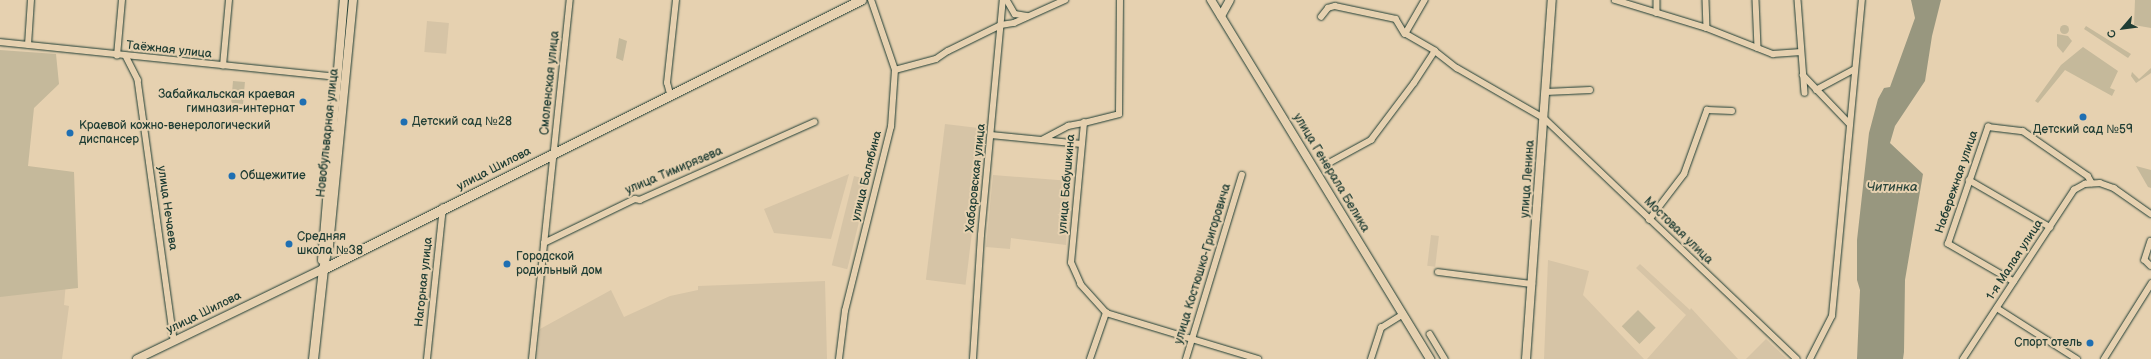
<!DOCTYPE html>
<meta charset="utf-8">
<style>
body{margin:0}
#map{position:relative;width:2151px;height:359px;overflow:hidden;background:#e6d1b0;font-family:"Balsamiq Sans",sans-serif}
div>[style]{position:absolute}
.built>*{inset:0;background:#d6c4a6;transform-origin:0 0}
.green>*{inset:0;background:#c5b99b;transform-origin:0 0}
.round{border-radius:50%}
.water>*{inset:0;background:#98977f}
.roads{filter:drop-shadow(0 0 1px #1f3d34) drop-shadow(0 0 1px #1f3d34)}
.street>*{height:5.5px;margin:-2.75px;padding:0 2.75px;transform-origin:2.75px;border-radius:2.75px;background:#e6d1b0}
.secondary>*{height:8px;margin:-4px;padding:0 4px;transform-origin:4px;border-radius:4px;background:#e6d1b0}
.primary>*{height:9px;margin:-4.5px;padding:0 4.5px;transform-origin:4.5px;border-radius:4.5px;background:#e6d1b0}
.dots>*{width:11px;height:11px;translate:-50% -50%;box-sizing:border-box;border:2px solid #e6d1b0;border-radius:50%}
span{translate:-50% -50%;white-space:nowrap;text-align:center;line-height:1.15;-webkit-text-stroke:4px #e6d1b0;paint-order:stroke}
.street-label{font-size:12px;color:#1f3d34}
.poi-label{font-size:12px;color:#1f3d34}
.right{translate:-100% -50%;text-align:right}
.left{translate:0 -50%;text-align:left}
.water-label{font-size:13px;color:#2b463c;font-style:italic}
.north{position:absolute;left:2103px;top:8px;width:40px;height:40px;-webkit-text-stroke:3px #e6d1b0;paint-order:stroke;rotate:242deg;font-size:11px;font-weight:700;line-height:16px;text-align:center;color:#1f3d34}
.north::after{content:'';display:block;margin:auto;width:14px;height:18px;background:#1f3d34;clip-path:polygon(50% 0,100% 100%,50% 72%,0 100%)}
</style>
<div id="map">
<div class="built">
<div style="left:427px;top:21px;width:22px;height:31px;rotate:5deg"></div>
<div style="left:945px;top:124px;width:40px;height:157px;rotate:7deg"></div>
<div style="clip-path:polygon(849px 174px,831px 239px,774px 233px,764px 209px)"></div>
<div style="clip-path:polygon(993px 175px,1071px 181px,1066px 245px,1011px 238px,1010px 249px,986px 247px)"></div>
<div style="left:854px;top:176px;width:16px;height:92px;rotate:14deg"></div>
<div style="left:1431px;top:235px;width:8px;height:31px;rotate:7deg"></div>
<div style="clip-path:polygon(1548px 260px,1589px 271px,1583px 295px,1644px 359px,1544px 359px)"></div>
<div style="clip-path:polygon(1640px 264px,1690px 310px,1691px 308px,1738px 359px,1647px 359px,1686px 315px,1636px 268px)"></div>
<div style="clip-path:polygon(825px 281px,827px 359px,537px 359px,540px 329px,611px 290px,624px 317px,670px 296px,698px 290px,698px 286px)"></div>
<div style="clip-path:polygon(66px 282px,64px 305px,69px 306px,62px 359px,0 359px,0 290px)"></div>
<div style="clip-path:polygon(1766px 339px,1787px 359px,1746px 359px)"></div>
</div>
<div class="green">
<div style="clip-path:polygon(2135px 0,2151px 0,2151px 28px,2134px 25px)"></div>
<div class="round" style="left:2059.5px;top:24.5px;width:9px;height:9px"></div>
<div style="clip-path:polygon(2086px 26px,2131px 54px,2128px 58px,2084px 29px)"></div>
<div style="clip-path:polygon(2057px 34px,2068px 36px,2072px 41px,2063px 53px,2057px 46px)"></div>
<div style="clip-path:polygon(619px 38px,627px 41px,623px 61px,616px 58px)"></div>
<div style="clip-path:polygon(2083px 47px,2118px 71px,2110px 88px,2115px 90px,2112px 96px,2065px 70px,2038px 103px,2035px 101px,2061px 65px)"></div>
<div style="clip-path:polygon(0 50px,56px 54px,59px 84px,34px 108px,28px 166px,74px 172px,78px 288px,0 297px)"></div>
<div style="clip-path:polygon(2151px 68px,2151px 73px,2136px 83px,2131px 76px,2132px 72px,2139px 79px)"></div>
<div style="left:233px;top:81px;width:12px;height:22px;rotate:5deg"></div>
<div style="clip-path:polygon(2136px 166px,2151px 170px,2151px 188px,2148px 187px)"></div>
<div style="left:1638px;top:310px;width:25px;height:23px;rotate:45deg"></div>
</div>
<div class="water">
<div style="clip-path:polygon(1911px 0,1941px 0,1932px 36px,1925px 81px,1895px 126px,1890px 143px,1923px 174px,1905px 280px,1904px 352px,1903px 359px,1857px 359px,1860px 290px,1857px 280px,1857px 240px,1869px 133px,1878px 99px,1884px 88px,1890px 87px,1915px 18px)"></div>
</div>
<div class="roads">
<div class="street">
<div style="left:1007px;top:0;width:16px;rotate:60deg"></div>
<div style="left:1015px;top:14px;width:13px;rotate:9deg"></div>
<div style="left:1615px;top:0;width:96px;rotate:16.9deg"></div>
<div style="left:1707px;top:28px;width:71px;rotate:21.5deg"></div>
<div style="left:1773px;top:54px;width:28px;rotate:-4deg"></div>
<div style="left:1657px;top:0;width:13px;rotate:90deg"></div>
<div style="left:1706px;top:0;width:28px;rotate:88deg"></div>
<div style="left:1756px;top:0;width:48px;rotate:87.6deg"></div>
<div style="left:1798px;top:0;width:93px;rotate:85.7deg"></div>
<div style="left:1321px;top:17px;width:11px;rotate:-52deg"></div>
<div style="left:1328px;top:8px;width:7px;rotate:-16deg"></div>
<div style="left:1335px;top:6px;width:62px;rotate:12deg"></div>
<div style="left:1396px;top:19px;width:17px;rotate:59deg"></div>
<div style="left:0;top:42px;width:339px;rotate:5.9deg"></div>
<div style="left:28px;top:45px;width:45px;rotate:-86.2deg"></div>
<div style="left:1435px;top:51px;width:28px;rotate:38deg"></div>
<div style="left:1457px;top:68px;width:100px;rotate:29.9deg"></div>
<div style="left:1544px;top:118px;width:349px;rotate:43.6deg"></div>
<div style="left:117px;top:56px;width:56px;rotate:-84.9deg"></div>
<div style="left:126px;top:56px;width:27px;rotate:63deg"></div>
<div style="left:138px;top:80px;width:263px;rotate:82.1deg"></div>
<div style="left:223px;top:66px;width:66px;rotate:-84.8deg"></div>
<div style="left:895px;top:70px;width:42px;rotate:-15deg"></div>
<div style="left:936px;top:59px;width:14px;rotate:-34deg"></div>
<div style="left:948px;top:51px;width:59px;rotate:-26.1deg"></div>
<div style="left:1001px;top:25px;width:13px;rotate:-9deg"></div>
<div style="left:1014px;top:23px;width:56px;rotate:-24.3deg"></div>
<div style="left:1803px;top:75px;width:68px;rotate:46.2deg"></div>
<div style="left:1816px;top:90px;width:44px;rotate:-28.3deg"></div>
<div style="left:1546px;top:92px;width:44px;rotate:-2.6deg"></div>
<div style="left:670px;top:94px;width:11px;rotate:-105deg"></div>
<div style="left:667px;top:83px;width:83px;rotate:-83.8deg"></div>
<div style="left:991px;top:135px;width:91px;rotate:5.6deg"></div>
<div style="left:1042px;top:140px;width:30px;rotate:-28deg"></div>
<div style="left:1068px;top:126px;width:16px;rotate:-11deg"></div>
<div style="left:1331px;top:162px;width:46px;rotate:-28.8deg"></div>
<div style="left:1371px;top:140px;width:71px;rotate:-53deg"></div>
<div style="left:1414px;top:83px;width:38px;rotate:-57deg"></div>
<div style="left:1435px;top:51px;width:34px;rotate:-150deg"></div>
<div style="left:1405px;top:34px;width:39px;rotate:-60deg"></div>
<div style="left:1969px;top:180px;width:94px;rotate:30.1deg"></div>
<div style="left:1649px;top:220px;width:58px;rotate:-52.7deg"></div>
<div style="left:1684px;top:174px;width:68px;rotate:-70.2deg"></div>
<div style="left:1707px;top:110px;width:25px;rotate:2deg"></div>
<div style="left:2151px;top:241px;width:20px;rotate:108deg"></div>
<div style="left:2145px;top:260px;width:8px;rotate:45deg"></div>
<div style="left:544px;top:243px;width:101px;rotate:-25.8deg"></div>
<div style="left:635px;top:199px;width:5px;rotate:11deg"></div>
<div style="left:640px;top:200px;width:191px;rotate:-24.1deg"></div>
<div style="left:1438px;top:272px;width:95px;rotate:7.3deg"></div>
<div style="left:2014px;top:282px;width:76px;rotate:-150.1deg"></div>
<div style="left:1948px;top:244px;width:124px;rotate:-71.1deg"></div>
<div style="left:1988px;top:127px;width:35px;rotate:7deg"></div>
<div style="left:2023px;top:131px;width:79px;rotate:34.7deg"></div>
<div style="left:2088px;top:176px;width:8px;rotate:60deg"></div>
<div style="left:1997px;top:308px;width:95px;rotate:32.5deg"></div>
<div style="left:1106px;top:313px;width:159px;rotate:16.8deg"></div>
<div style="left:1430px;top:334px;width:29px;rotate:59deg"></div>
<div style="left:427px;top:359px;width:152px;rotate:-84deg"></div>
<div style="left:532px;top:359px;width:361px;rotate:-84deg"></div>
<div style="left:839px;top:359px;width:48px;rotate:-82.9deg"></div>
<div style="left:845px;top:311px;width:190px;rotate:-76deg"></div>
<div style="left:891px;top:127px;width:57px;rotate:-86deg"></div>
<div style="left:895px;top:70px;width:74px;rotate:-108.9deg"></div>
<div style="left:973px;top:359px;width:124px;rotate:-86.3deg"></div>
<div style="left:981px;top:235px;width:236px;rotate:-84.7deg"></div>
<div style="left:1090px;top:359px;width:49px;rotate:-70.8deg"></div>
<div style="left:1106px;top:313px;width:38px;rotate:-132deg"></div>
<div style="left:1081px;top:285px;width:24px;rotate:-114deg"></div>
<div style="left:1071px;top:263px;width:141px;rotate:-84.7deg"></div>
<div style="left:1084px;top:123px;width:36px;rotate:-14deg"></div>
<div style="left:1119px;top:114px;width:114px;rotate:-89.5deg"></div>
<div style="left:1186px;top:359px;width:192px;rotate:-73.1deg"></div>
<div style="left:1371px;top:359px;width:33px;rotate:-72deg"></div>
<div style="left:1381px;top:328px;width:26px;rotate:-32deg"></div>
<div style="left:1810px;top:359px;width:48px;rotate:-62.9deg"></div>
<div style="left:1832px;top:316px;width:317px;rotate:-84.6deg"></div>
<div style="left:1963px;top:359px;width:202px;rotate:-56.7deg"></div>
<div style="left:2074px;top:190px;width:13px;rotate:-29deg"></div>
<div style="left:2085px;top:184px;width:15px;rotate:-4deg"></div>
<div style="left:2100px;top:183px;width:15px;rotate:20deg"></div>
<div style="left:2114px;top:188px;width:45px;rotate:35.1deg"></div>
<div style="left:2104px;top:359px;width:89px;rotate:-57.9deg"></div>
</div>
<div class="secondary">
<div style="left:1211px;top:0;width:421px;rotate:58.6deg"></div>
<div style="left:1221px;top:16px;width:18px;rotate:-61deg"></div>
<div style="left:322px;top:260px;width:261px;rotate:-85.2deg"></div>
<div style="left:323px;top:269px;width:25px;rotate:-76deg"></div>
<div style="left:329px;top:245px;width:246px;rotate:-84.4deg"></div>
<div style="left:137px;top:359px;width:207px;rotate:-25.8deg"></div>
<div style="left:1526px;top:359px;width:360px;rotate:-85.9deg"></div>
</div>
<div class="primary">
<div style="left:313px;top:359px;width:91px;rotate:-83.7deg"></div>
<div style="left:323px;top:269px;width:602px;rotate:-26.57deg"></div>
</div>
</div>
<div class="dots">
<div style="left:303px;top:102px;background:#1f6fb2"></div>
<div style="left:2083px;top:117px;background:#1f6fb2"></div>
<div style="left:404px;top:122px;background:#1f6fb2"></div>
<div style="left:70px;top:133px;background:#1f6fb2"></div>
<div style="left:232px;top:176px;background:#1f6fb2"></div>
<div style="left:289px;top:244px;background:#1f6fb2"></div>
<div style="left:507px;top:264px;background:#1f6fb2"></div>
<div style="left:2090px;top:343px;background:#1f6fb2"></div>
</div>
<div class="street-label">
<span style="left:169px;top:50px;rotate:6deg">Таёжная улица</span>
<span style="left:550px;top:83px;rotate:-84deg">Смоленская улица</span>
<span style="left:328px;top:133px;rotate:-84deg">Новобульварная улица</span>
<span style="left:494px;top:169px;rotate:-27deg">улица Шилова</span>
<span style="left:674px;top:171px;rotate:-23deg">улица Тимирязева</span>
<span style="left:1331px;top:173px;rotate:59deg">улица Генерала Белика</span>
<span style="left:867px;top:176px;rotate:-76deg">улица Балябина</span>
<span style="left:976px;top:178px;rotate:-84deg">Хабаровская улица</span>
<span style="left:1528px;top:179px;rotate:-86deg">улица Ленина</span>
<span style="left:1957px;top:182px;rotate:-71deg">Набережная улица</span>
<span style="left:1067px;top:184px;rotate:-85deg">улица Бабушкина</span>
<span style="left:167px;top:208px;rotate:82deg">улица Нечаева</span>
<span style="left:1678px;top:231px;rotate:44deg">Мостовая улица</span>
<span style="left:2015px;top:260px;rotate:-57deg">1-я Малая улица</span>
<span style="left:1203px;top:264px;rotate:-73deg">улица Костюшко-Григоровича</span>
<span style="left:424px;top:282px;rotate:-84deg">Нагорная улица</span>
<span style="left:204px;top:313px;rotate:-26deg">улица Шилова</span>
</div>
<div class="poi-label">
<span class="right" style="left:295px;top:102px">Забайкальская краевая<br>гимназия-интернат</span>
<span class="left" style="left:412px;top:122px">Детский сад №28</span>
<span class="left" style="left:79px;top:133px">Краевой кожно-венерологический<br>диспансер</span>
<span style="left:2083px;top:130px">Детский сад №59</span>
<span class="left" style="left:240px;top:176px">Общежитие</span>
<span class="left" style="left:297px;top:244px">Средняя<br>школа №38</span>
<span class="left" style="left:516px;top:264px">Городской<br>родильный дом</span>
<span class="right" style="left:2082px;top:343px">Спорт отель</span>
</div>
<div class="water-label">
<span style="left:1892px;top:187px">Читинка</span>
</div>
<div class="north">С</div>
</div>
